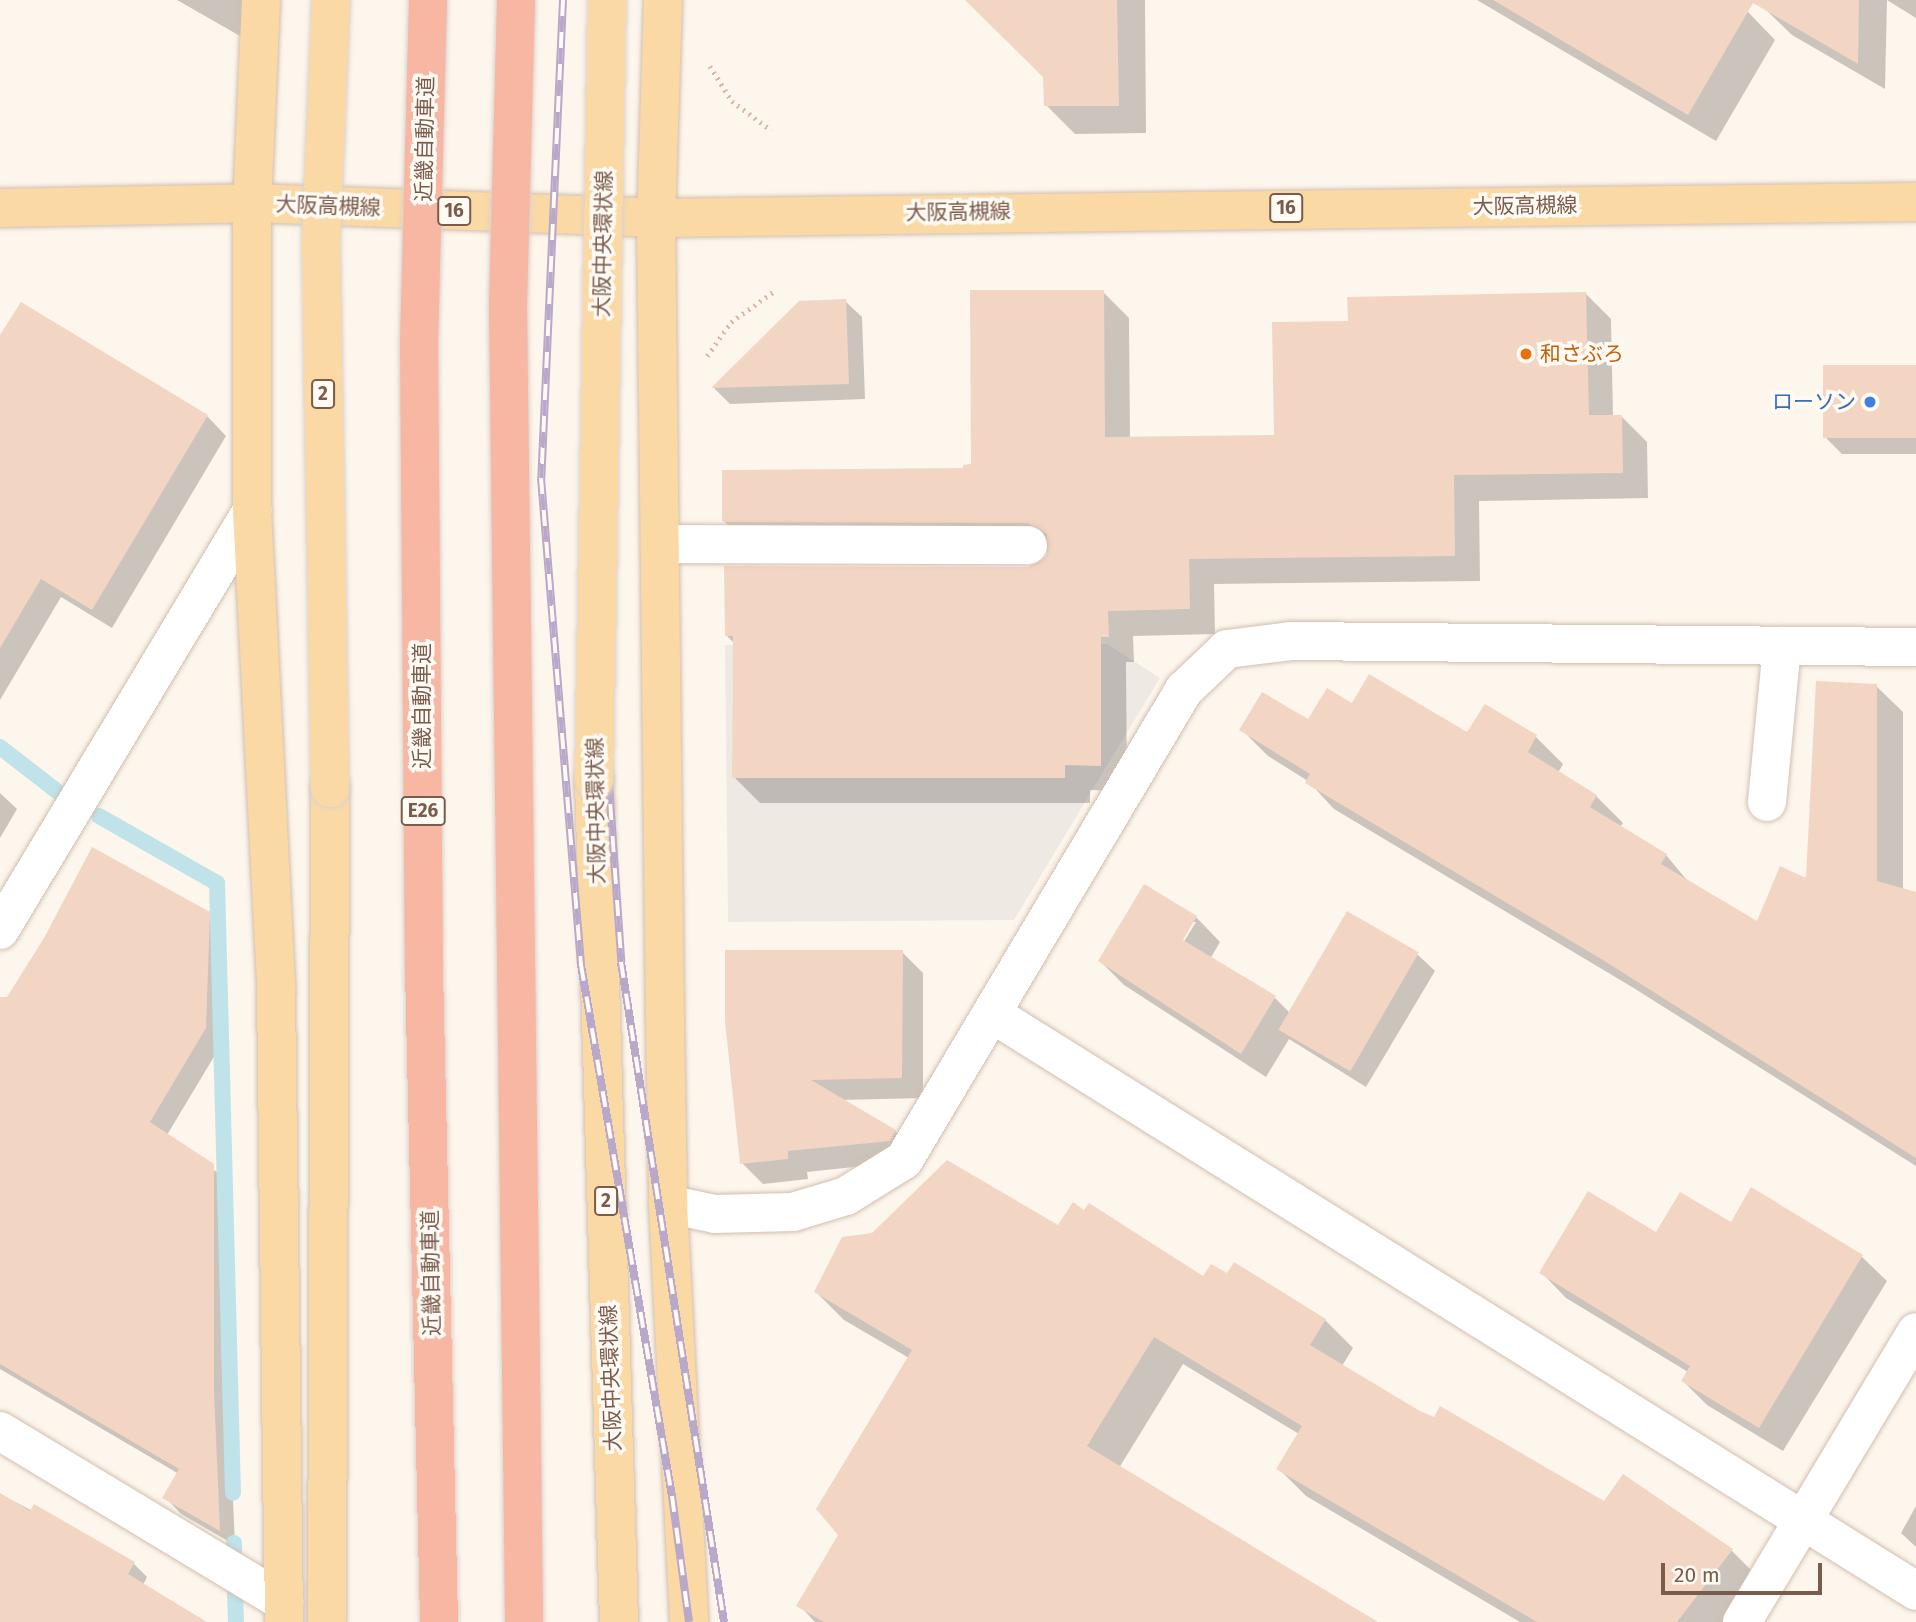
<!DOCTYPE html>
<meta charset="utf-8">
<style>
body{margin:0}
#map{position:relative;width:1916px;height:1622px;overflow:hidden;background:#fdf6ec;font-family:"Fira Sans","Noto Sans JP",sans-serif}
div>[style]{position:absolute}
.industrial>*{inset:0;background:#efe9e4}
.shadow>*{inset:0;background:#0003}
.stream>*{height:16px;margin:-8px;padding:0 8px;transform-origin:8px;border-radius:8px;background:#bfe3e8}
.building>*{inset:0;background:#f3d5c3;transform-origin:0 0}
.path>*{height:4.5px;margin-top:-2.25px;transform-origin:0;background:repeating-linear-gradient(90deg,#d9b8a5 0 2px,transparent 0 7px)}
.roads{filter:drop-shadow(0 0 2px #d1beb0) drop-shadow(0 0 2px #d1beb0)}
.minor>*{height:38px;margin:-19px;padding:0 19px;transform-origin:19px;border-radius:19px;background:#fff}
.major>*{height:38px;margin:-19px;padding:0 19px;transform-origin:19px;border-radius:19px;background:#fbd9a5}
.rail>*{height:8px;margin-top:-4px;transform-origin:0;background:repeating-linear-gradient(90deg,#fffaf3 0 16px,#b9a8c9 0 32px);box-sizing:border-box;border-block:2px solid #b9a8c9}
.bridges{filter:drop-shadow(0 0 2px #dad1cd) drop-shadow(0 0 2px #dad1cd)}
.major-bridge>*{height:38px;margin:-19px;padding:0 19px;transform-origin:19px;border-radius:19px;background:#fbd9a5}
.highway-bridge>*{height:38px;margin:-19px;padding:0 19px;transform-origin:19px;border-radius:19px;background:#f7b7a3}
.dots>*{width:19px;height:19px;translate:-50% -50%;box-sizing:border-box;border:4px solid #fffaf3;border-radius:50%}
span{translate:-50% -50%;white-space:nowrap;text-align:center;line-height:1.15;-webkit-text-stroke:7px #fffaf3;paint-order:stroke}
.shield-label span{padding:2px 5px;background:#fffaf3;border:2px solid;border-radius:5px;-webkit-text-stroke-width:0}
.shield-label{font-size:19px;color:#7a5c4d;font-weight:700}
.street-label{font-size:21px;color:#7a5c4d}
.food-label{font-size:21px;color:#c56008}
.left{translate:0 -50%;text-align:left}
.shop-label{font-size:21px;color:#366cbe}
.right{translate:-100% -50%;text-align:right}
.scale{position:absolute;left:1661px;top:1563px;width:161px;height:32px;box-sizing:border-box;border:4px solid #7a5c4d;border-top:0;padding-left:9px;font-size:21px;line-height:24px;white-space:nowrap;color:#7a5c4d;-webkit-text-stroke:5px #fffaf3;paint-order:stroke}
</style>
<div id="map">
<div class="industrial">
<div style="clip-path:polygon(1107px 644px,1160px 678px,1014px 920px,728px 922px,725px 645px)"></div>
</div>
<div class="shadow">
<div style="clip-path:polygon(177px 0,249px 0,247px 40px)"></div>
<div style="clip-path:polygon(967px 0,1145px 0,1146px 133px,1075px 134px,1046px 105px,1045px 76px)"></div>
<div style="clip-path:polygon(1477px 0,1727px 0,1748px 12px,1775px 40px,1716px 141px)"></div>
<div style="clip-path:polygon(1769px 0,1916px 0,1916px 18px,1887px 0,1885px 89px,1792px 35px,1764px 8px)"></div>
<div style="clip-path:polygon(1103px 292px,1129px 318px,1130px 439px,1275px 437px,1350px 323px,1586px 294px,1611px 319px,1613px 416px,1621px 416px,1647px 442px,1648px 498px,1479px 501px,1480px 581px,1214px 584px,1215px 634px,1133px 636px,1134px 662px,1126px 662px,1127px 791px,1090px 790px,1090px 803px,760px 803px,734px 777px,734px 643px,726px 635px,1028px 569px,1048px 558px,1051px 548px,751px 547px,725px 522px,973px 466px)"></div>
<div style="clip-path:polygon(845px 301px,862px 317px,865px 399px,730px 404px,714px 388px)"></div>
<div style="clip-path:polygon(0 338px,207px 416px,226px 436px,112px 628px,61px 597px,0 700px)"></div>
<div style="clip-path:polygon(1916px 367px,1916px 454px,1842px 454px,1825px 437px)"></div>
<div style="clip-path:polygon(1876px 686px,1903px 712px,1903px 890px,1916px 894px,1916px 1166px,1632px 987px,1334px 809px,1308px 781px,1268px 756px,1241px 729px,1308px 721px,1353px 705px,1468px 735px,1485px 706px,1536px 737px,1563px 764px,1558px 773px,1596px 796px,1623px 823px,1620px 827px,1666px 855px,1691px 885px,1757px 924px,1807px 880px)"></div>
<div style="clip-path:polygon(0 793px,17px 809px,0 838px)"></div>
<div style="clip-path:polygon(evenodd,1348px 913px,1418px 955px,1435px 971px,1366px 1087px,1289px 1039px,1266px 1077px,1124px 985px,1100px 961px,1196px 917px,1220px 942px,1210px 959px,1275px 998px,1289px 1012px,1348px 913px,1192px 922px,1196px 922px,1180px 948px,1177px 947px,1192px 922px)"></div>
<div style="clip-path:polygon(209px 914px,226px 930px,221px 1045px,167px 1135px,230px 1182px,229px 1409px,235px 1545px,181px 1514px,165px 1497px,179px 1474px,0 1369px,0 1012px)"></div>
<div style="clip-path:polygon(902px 952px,923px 973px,923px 1098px,841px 1100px,895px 1131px,916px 1152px,910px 1161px,807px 1172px,808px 1179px,763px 1184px,742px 1163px)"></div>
<div style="clip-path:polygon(1752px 1190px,1862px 1257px,1887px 1281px,1783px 1451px,1707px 1405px,1683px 1381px,1688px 1372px,1566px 1298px,1542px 1273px,1657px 1235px,1732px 1224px)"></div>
<div style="clip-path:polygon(1059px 1227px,1325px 1320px,1353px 1348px,1342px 1366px,1419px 1412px,1605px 1503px,1732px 1551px,1760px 1579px,1727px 1622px,1520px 1622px,1306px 1496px,1278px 1468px,1299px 1434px,1183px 1364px,1119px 1468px,1375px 1622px,815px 1622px,799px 1605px,840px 1534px,909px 1358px,844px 1320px,816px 1292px)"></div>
<div style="clip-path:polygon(0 1494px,134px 1564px,147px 1577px,143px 1585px,201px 1622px,0 1622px)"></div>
<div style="clip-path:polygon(1916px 1506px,1916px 1547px,1901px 1533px)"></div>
</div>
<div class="stream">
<div style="left:0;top:747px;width:73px;rotate:37.8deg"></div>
<div style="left:99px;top:816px;width:136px;rotate:29.6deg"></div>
<div style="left:217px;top:883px;width:610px;rotate:88.5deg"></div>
<div style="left:234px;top:1552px;width:9px;rotate:-90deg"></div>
<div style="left:235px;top:1594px;width:28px;rotate:88deg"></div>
</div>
<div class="building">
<div style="clip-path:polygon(965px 0,1117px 0,1119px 106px,1044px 106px,1043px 77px)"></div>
<div style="clip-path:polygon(1493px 0,1859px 0,1858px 64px,1753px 3px,1688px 115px)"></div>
<div style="clip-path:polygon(970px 290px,1104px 290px,1105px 437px,1274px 435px,1272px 322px,1348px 321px,1347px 297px,1586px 292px,1589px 415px,1622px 415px,1623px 473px,1454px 475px,1455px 556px,1189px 559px,1190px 609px,1108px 611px,1109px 637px,1101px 637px,1101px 766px,1065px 765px,1065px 778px,732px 778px,733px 636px,725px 636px,724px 566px,1028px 567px,1047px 555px,1047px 534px,1028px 523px,723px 522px,722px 519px,722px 470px,963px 468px,963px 465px,971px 464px)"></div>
<div style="clip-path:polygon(846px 299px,849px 384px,711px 388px,799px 301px)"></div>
<div style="clip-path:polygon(21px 302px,208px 415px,92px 610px,41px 579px,0 648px,0 335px)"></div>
<div style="left:1916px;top:365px;width:73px;height:93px;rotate:90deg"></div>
<div style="clip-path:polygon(1369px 674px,1467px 732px,1485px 704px,1537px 735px,1528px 752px,1597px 795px,1590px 807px,1667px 854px,1661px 864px,1757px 921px,1780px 866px,1806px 878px,1816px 681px,1877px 684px,1877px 881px,1916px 892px,1916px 1158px,1603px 960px,1305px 783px,1310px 774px,1239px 730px,1262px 692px,1308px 719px,1327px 688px,1352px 703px)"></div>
<div style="clip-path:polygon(92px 847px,210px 912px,206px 1028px,150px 1122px,214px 1164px,214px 1392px,220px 1531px,162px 1498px,179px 1469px,0 1364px,0 997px,7px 997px,44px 938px)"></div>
<div style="clip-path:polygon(1144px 884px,1197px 916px,1183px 940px,1276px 996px,1241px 1054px,1098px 961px)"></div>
<div style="left:1347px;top:911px;width:83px;height:137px;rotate:30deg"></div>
<div style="clip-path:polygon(725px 950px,903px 950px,902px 1078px,811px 1080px,896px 1130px,890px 1141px,788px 1151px,788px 1159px,740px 1164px,725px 1021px)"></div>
<div style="clip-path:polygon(947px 1160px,1058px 1225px,1073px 1202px,1084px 1210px,1089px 1203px,1203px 1276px,1211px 1264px,1227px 1273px,1234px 1262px,1326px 1319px,1310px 1345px,1420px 1411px,1434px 1417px,1440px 1406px,1604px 1501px,1623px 1474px,1733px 1549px,1677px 1622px,1537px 1622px,1276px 1469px,1302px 1426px,1154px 1337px,1087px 1446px,1378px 1622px,824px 1622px,796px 1606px,838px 1535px,816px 1509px,912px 1350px,814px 1292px,842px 1237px,872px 1233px)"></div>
<div style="clip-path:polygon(1751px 1187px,1863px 1255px,1759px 1428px,1681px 1381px,1690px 1366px,1539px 1273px,1588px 1191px,1656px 1232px,1680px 1192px,1731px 1222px)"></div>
<div style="clip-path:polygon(0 1493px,30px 1511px,34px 1504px,135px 1562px,128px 1574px,207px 1622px,0 1622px)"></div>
</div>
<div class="path">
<div style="left:710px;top:66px;width:41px;rotate:57.8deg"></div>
<div style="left:732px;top:101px;width:49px;rotate:36.6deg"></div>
<div style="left:707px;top:356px;width:42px;rotate:-54.8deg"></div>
<div style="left:731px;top:322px;width:52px;rotate:-35.5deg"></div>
</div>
<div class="roads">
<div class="minor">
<div style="left:660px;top:544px;width:368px;rotate:0.2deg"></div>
<div style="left:1767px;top:802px;width:157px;rotate:-84.5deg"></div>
<div style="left:0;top:930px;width:490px;rotate:-59deg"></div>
<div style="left:994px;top:1015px;width:1087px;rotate:31.99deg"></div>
<div style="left:668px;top:1204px;width:48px;rotate:12deg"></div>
<div style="left:715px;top:1214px;width:78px;rotate:-1.5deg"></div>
<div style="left:793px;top:1212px;width:55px;rotate:-16.8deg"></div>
<div style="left:846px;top:1196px;width:68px;rotate:-31.8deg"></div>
<div style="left:904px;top:1160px;width:547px;rotate:-59.22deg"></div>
<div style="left:1184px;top:690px;width:59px;rotate:-43.6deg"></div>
<div style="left:1227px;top:649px;width:64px;rotate:-7.1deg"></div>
<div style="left:1291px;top:641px;width:625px;rotate:0.55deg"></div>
<div style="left:0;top:1431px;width:332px;rotate:31.1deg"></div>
<div style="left:1742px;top:1622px;width:338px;rotate:-59deg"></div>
</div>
<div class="major">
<div style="left:261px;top:0;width:203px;rotate:92.5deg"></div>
<div style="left:252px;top:203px;width:307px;rotate:90deg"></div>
<div style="left:252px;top:510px;width:483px;rotate:87.1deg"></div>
<div style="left:276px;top:992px;width:630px;rotate:89.27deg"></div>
<div style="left:663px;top:0;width:218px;rotate:91.8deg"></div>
<div style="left:656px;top:218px;width:806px;rotate:89.36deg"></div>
<div style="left:665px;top:1024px;width:180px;rotate:89deg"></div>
<div style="left:668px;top:1204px;width:419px;rotate:87.1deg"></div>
<div style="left:0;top:208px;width:252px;rotate:-1.1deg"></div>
<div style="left:252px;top:203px;width:404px;rotate:2.1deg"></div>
<div style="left:656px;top:218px;width:1260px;rotate:-0.73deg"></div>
<div style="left:594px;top:780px;width:842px;rotate:88.3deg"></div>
<div style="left:327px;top:1622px;width:834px;rotate:-89.79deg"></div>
</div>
</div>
<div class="rail">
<div style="left:563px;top:0;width:479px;rotate:92.6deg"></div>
<div style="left:541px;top:478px;width:489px;rotate:85.3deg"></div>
<div style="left:581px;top:965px;width:539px;rotate:80.28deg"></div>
<div style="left:672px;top:1496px;width:127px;rotate:82.3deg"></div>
<div style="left:607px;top:0;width:485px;rotate:92.2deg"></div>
<div style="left:588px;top:485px;width:478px;rotate:86deg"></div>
<div style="left:621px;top:962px;width:668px;rotate:81.13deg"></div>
</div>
<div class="bridges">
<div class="major-bridge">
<div style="left:594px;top:780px;width:780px;rotate:-89.05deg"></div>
<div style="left:330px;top:788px;width:549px;rotate:-90.94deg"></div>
<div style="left:321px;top:239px;width:239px;rotate:-87.6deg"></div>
</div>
<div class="highway-bridge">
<div style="left:428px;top:0;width:340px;rotate:91.5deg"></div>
<div style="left:419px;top:340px;width:630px;rotate:89.55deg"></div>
<div style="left:424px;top:970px;width:652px;rotate:88.68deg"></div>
<div style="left:516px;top:0;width:305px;rotate:91.5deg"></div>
<div style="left:508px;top:305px;width:1317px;rotate:89.3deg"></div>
</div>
</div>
<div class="dots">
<div style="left:1526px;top:354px;background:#e8710a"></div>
<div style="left:1870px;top:402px;background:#3f7fe0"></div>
</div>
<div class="shield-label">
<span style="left:1286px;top:208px">16</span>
<span style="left:454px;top:211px">16</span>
<span style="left:323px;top:394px">2</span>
<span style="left:423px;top:811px">E26</span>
<span style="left:606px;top:1201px">2</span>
</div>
<div class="street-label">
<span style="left:425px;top:139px;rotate:-89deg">近畿自動車道</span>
<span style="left:328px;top:206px;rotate:2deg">大阪高槻線</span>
<span style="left:1525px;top:206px;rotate:-1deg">大阪高槻線</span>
<span style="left:958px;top:212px;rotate:-1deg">大阪高槻線</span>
<span style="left:603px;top:244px;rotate:-89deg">大阪中央環状線</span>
<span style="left:422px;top:706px;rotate:-90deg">近畿自動車道</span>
<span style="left:596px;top:811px;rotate:-91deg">大阪中央環状線</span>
<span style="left:431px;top:1273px;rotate:-91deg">近畿自動車道</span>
<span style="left:611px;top:1378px;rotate:-92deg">大阪中央環状線</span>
</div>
<div class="food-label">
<span class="left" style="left:1540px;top:354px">和さぶろ</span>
</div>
<div class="shop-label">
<span class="right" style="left:1856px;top:402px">ローソン</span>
</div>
<div class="scale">20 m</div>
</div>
